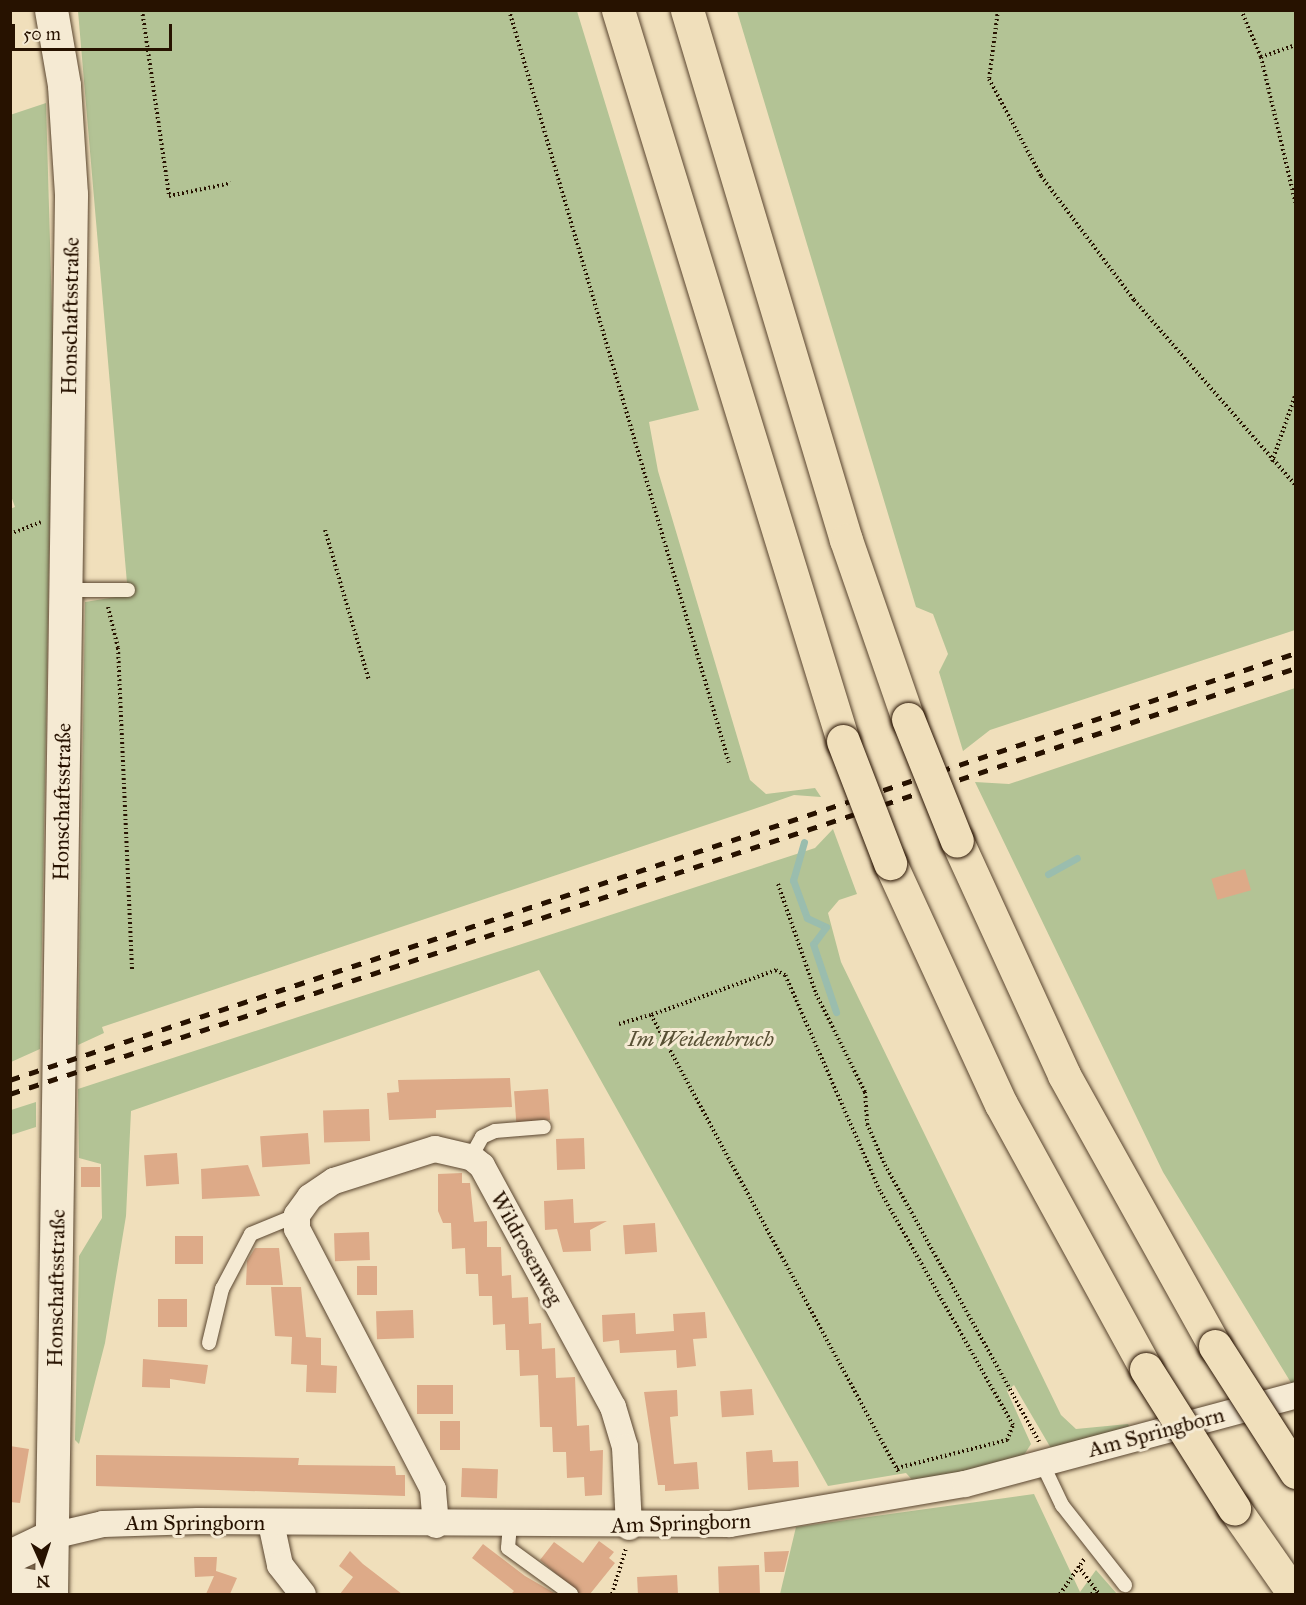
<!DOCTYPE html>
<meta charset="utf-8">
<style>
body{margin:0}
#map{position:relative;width:1306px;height:1605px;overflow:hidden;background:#f0dfbb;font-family:"IM FELL Great Primer",serif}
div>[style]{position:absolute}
.green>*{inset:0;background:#b3c395}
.stream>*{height:7px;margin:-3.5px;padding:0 3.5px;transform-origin:3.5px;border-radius:3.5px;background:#9abdae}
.building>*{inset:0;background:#da8;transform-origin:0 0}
.path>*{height:4px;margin-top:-2px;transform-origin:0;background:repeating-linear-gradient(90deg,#271200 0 1.5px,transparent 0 4.5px)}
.roads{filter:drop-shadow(0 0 2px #59452f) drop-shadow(0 0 2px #59452f)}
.lane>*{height:14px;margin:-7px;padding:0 7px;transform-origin:7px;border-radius:7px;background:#f5ead3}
.street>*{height:26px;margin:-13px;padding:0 13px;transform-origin:13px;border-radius:13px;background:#f5ead3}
.secondary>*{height:33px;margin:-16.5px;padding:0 16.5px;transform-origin:16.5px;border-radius:16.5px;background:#f5ead3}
.highway>*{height:33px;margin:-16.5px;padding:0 16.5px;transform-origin:16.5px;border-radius:16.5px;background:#f0dfbb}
.rail>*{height:4.5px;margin-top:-2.25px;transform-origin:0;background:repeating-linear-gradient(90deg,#271200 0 10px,transparent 0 20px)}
.bridges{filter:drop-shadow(0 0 2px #271200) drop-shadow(0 0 2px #271200)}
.highway-bridge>*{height:33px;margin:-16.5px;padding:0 16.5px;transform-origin:16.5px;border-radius:16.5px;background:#f0dfbb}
span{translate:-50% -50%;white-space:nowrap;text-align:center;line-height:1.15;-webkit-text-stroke:6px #f5ead3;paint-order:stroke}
.street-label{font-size:22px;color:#271200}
.park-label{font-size:22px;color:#585034;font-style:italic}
.frame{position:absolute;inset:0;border:12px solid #271200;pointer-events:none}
.north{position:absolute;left:12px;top:1533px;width:60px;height:60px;-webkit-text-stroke:4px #f5ead3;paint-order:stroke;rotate:177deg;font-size:16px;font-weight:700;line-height:24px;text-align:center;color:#271200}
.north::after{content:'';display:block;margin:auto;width:21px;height:27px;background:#271200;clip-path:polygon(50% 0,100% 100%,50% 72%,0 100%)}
.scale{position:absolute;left:12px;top:24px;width:160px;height:27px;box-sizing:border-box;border:3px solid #271200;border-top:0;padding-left:8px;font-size:18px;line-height:21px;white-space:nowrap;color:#271200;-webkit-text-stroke:4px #f5ead3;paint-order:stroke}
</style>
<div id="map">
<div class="green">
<div style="clip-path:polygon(78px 11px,577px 11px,699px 410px,649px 422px,658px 471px,750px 780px,766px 794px,815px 788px,821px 797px,794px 795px,751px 810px,102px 1027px,104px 1033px,78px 1045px,85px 602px,128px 595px)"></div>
<div style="clip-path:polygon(737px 11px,1295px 11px,1295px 630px,990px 730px,963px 751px,939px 672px,948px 654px,933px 614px,916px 607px)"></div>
<div style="clip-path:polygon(46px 103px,53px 347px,40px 1049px,11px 1062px,10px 509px,15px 507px,10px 493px,10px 115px)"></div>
<div style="clip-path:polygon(1295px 688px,1295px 1385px,1293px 1386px,1163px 1172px,975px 782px,1009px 784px)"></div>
<div style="clip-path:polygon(833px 829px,857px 894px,839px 900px,828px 913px,841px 962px,1061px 1415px,1076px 1429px,1128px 1424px,1132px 1430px,1052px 1450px,1014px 1385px,1007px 1391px,1031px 1444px,1022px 1458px,916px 1484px,906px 1473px,828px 1486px,539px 970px,131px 1111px,126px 1216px,105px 1343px,79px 1444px,75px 1440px,79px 1256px,102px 1218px,101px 1164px,79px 1158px,78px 1089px,815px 848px)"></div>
<div style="clip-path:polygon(36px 1102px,36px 1127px,11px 1135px,11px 1110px)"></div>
<div style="clip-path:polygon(1034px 1494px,1080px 1592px,1096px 1570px,1117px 1594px,780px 1594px,796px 1527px)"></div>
</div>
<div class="stream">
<div style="left:804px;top:842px;width:40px;rotate:106deg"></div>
<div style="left:793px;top:880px;width:40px;rotate:69.8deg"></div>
<div style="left:807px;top:918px;width:21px;rotate:25deg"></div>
<div style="left:826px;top:927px;width:21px;rotate:127deg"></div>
<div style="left:813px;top:944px;width:72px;rotate:71.3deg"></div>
<div style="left:1048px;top:874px;width:33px;rotate:-29deg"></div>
</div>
<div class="building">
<div style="left:1245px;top:869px;width:22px;height:35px;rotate:74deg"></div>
<div style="clip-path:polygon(510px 1078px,512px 1107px,436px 1110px,436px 1118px,389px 1120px,387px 1093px,399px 1092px,398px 1080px)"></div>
<div style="left:548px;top:1089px;width:31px;height:34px;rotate:86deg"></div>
<div style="left:369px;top:1109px;width:32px;height:46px;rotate:88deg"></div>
<div style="left:308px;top:1133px;width:31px;height:48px;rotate:86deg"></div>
<div style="left:584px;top:1138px;width:31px;height:28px;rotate:88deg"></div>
<div style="left:177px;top:1153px;width:31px;height:33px;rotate:86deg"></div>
<div style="clip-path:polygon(248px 1165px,260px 1196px,202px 1199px,201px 1169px)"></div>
<div style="left:81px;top:1167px;width:19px;height:20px"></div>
<div style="clip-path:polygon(462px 1173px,462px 1183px,470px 1183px,474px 1222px,487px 1221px,487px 1247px,501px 1247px,502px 1276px,511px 1275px,512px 1298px,528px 1297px,529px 1324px,541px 1323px,542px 1349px,555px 1348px,556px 1378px,575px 1377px,577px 1426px,589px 1425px,590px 1451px,603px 1450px,602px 1495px,585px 1496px,584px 1477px,567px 1478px,566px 1452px,553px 1452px,552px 1427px,540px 1427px,538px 1375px,520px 1376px,519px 1350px,506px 1350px,505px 1324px,493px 1325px,492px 1296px,479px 1296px,478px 1274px,466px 1274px,465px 1248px,452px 1249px,451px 1223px,443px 1223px,438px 1211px,438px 1174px)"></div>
<div style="clip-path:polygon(573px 1199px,574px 1223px,607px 1221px,590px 1230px,591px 1251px,563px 1252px,557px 1229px,545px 1230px,544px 1201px)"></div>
<div style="left:655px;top:1223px;width:29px;height:32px;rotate:86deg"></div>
<div style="left:369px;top:1232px;width:28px;height:35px;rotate:88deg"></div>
<div style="left:175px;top:1236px;width:28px;height:28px"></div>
<div style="clip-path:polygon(255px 1248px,279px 1248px,283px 1285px,246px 1285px,247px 1261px)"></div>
<div style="left:377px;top:1266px;width:29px;height:20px;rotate:90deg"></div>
<div style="clip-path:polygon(271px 1287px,301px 1287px,306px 1337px,321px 1338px,321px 1365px,337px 1366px,336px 1393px,306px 1392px,307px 1365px,291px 1364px,292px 1337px,275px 1336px)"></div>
<div style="left:158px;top:1299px;width:29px;height:28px"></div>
<div style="left:413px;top:1310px;width:28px;height:37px;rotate:88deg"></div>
<div style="clip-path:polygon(705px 1312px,707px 1338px,693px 1339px,696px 1366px,677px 1368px,676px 1350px,620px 1353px,619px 1340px,603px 1342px,602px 1315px,635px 1313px,636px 1334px,674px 1331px,673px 1314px)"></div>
<div style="clip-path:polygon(143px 1359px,208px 1365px,205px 1384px,170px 1379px,170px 1388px,142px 1387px)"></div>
<div style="left:453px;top:1385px;width:29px;height:36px;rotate:90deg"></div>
<div style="left:752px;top:1389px;width:26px;height:32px;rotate:86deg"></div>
<div style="clip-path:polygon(677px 1390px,678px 1416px,670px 1417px,674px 1464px,697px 1462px,699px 1489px,665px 1491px,665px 1485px,658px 1485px,644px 1392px)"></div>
<div style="left:440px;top:1421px;width:20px;height:29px"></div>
<div style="clip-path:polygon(10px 1446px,29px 1449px,20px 1503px,10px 1502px)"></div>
<div style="clip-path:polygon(772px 1450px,773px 1462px,798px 1461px,799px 1487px,748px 1490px,746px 1452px)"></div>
<div style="clip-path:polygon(96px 1455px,299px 1458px,298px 1465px,395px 1466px,396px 1475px,405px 1475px,405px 1496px,96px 1486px)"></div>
<div style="left:462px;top:1468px;width:36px;height:29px;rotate:2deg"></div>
<div style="clip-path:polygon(599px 1541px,614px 1552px,609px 1558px,615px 1563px,590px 1594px,580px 1594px,540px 1560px,554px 1542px,583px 1563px)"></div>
<div style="clip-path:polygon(483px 1544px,525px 1576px,556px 1594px,511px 1594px,514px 1591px,472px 1558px)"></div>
<div style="clip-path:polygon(350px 1551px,363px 1564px,402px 1594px,340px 1594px,353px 1577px,339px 1566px)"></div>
<div style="clip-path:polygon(789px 1551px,784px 1572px,765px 1572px,764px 1552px)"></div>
<div style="clip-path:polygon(194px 1557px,217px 1557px,216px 1571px,237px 1578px,230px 1594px,206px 1594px,214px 1576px,195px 1577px)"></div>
<div style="left:759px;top:1565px;width:29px;height:41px;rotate:88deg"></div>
<div style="left:677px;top:1575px;width:19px;height:40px;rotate:87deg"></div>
</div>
<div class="path">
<div style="left:142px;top:10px;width:188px;rotate:81.7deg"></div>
<div style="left:169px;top:196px;width:63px;rotate:-11.8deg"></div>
<div style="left:509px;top:10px;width:784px;rotate:73.71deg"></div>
<div style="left:998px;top:10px;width:70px;rotate:97.4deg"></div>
<div style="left:989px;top:79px;width:110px;rotate:61.8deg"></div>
<div style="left:1041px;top:176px;width:155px;rotate:53.1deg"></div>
<div style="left:1134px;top:300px;width:247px;rotate:48.9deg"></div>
<div style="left:1241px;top:10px;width:51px;rotate:66.9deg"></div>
<div style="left:1261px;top:57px;width:152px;rotate:76.7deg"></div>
<div style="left:1261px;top:57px;width:37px;rotate:-19deg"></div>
<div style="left:1272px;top:462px;width:73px;rotate:-70.8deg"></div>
<div style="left:325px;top:530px;width:156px;rotate:73.7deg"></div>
<div style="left:10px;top:534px;width:33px;rotate:-21deg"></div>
<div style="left:108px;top:607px;width:42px;rotate:76.3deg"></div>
<div style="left:118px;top:648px;width:323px;rotate:87.5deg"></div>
<div style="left:778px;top:884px;width:116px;rotate:70.9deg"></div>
<div style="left:816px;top:994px;width:110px;rotate:63.4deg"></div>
<div style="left:865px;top:1092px;width:32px;rotate:86deg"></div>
<div style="left:867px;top:1124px;width:45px;rotate:66.3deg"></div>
<div style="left:885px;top:1165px;width:317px;rotate:60.9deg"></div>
<div style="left:619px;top:1024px;width:33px;rotate:-16deg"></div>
<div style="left:897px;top:1468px;width:114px;rotate:-14.3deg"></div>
<div style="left:1007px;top:1440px;width:16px;rotate:-68deg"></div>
<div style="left:1013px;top:1425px;width:269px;rotate:-119.6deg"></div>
<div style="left:880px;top:1191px;width:236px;rotate:-113.7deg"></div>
<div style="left:785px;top:975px;width:10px;rotate:-151deg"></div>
<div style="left:776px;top:970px;width:133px;rotate:160.2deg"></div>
<div style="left:651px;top:1015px;width:521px;rotate:61.57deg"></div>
<div style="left:1078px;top:1566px;width:35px;rotate:53deg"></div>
<div style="left:612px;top:1594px;width:48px;rotate:-73.1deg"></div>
<div style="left:1060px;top:1594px;width:44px;rotate:-55.2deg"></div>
<div style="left:1092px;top:1594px;width:6px;rotate:-59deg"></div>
</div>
<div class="roads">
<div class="lane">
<div style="left:65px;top:590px;width:63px"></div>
<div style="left:471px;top:1157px;width:23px;rotate:-61deg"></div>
<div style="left:482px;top:1137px;width:14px;rotate:-25deg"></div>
<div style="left:495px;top:1131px;width:49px;rotate:-4.7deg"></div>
<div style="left:209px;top:1343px;width:56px;rotate:-76.5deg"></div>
<div style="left:222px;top:1289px;width:62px;rotate:-62.2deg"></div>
<div style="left:251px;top:1234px;width:50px;rotate:-22.4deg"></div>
<div style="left:1042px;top:1463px;width:47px;rotate:64.5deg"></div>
<div style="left:1062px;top:1505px;width:102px;rotate:51.8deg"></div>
<div style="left:510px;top:1525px;width:23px;rotate:95deg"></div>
<div style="left:508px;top:1548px;width:78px;rotate:36.1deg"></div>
</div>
<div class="street">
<div style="left:271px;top:1523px;width:43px;rotate:77.9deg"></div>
<div style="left:280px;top:1565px;width:37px;rotate:52deg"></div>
<div style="left:436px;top:1525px;width:36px;rotate:-95deg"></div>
<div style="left:433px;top:1489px;width:293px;rotate:-117.6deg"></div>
<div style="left:297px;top:1229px;width:14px;rotate:-90deg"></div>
<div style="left:297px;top:1215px;width:22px;rotate:-54deg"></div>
<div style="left:310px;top:1197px;width:29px;rotate:-34deg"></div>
<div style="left:334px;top:1181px;width:106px;rotate:-17.6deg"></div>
<div style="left:435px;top:1149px;width:37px;rotate:13deg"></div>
<div style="left:471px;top:1157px;width:14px;rotate:39deg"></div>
<div style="left:482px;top:1166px;width:274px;rotate:61.5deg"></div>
<div style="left:613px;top:1407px;width:42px;rotate:73.3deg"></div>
<div style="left:625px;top:1447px;width:80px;rotate:87.1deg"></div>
<div style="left:52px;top:1536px;width:52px;rotate:-13.2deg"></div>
<div style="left:103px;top:1524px;width:95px;rotate:-1.8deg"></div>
<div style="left:198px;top:1521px;width:532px;rotate:0.32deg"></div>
<div style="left:730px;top:1524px;width:238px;rotate:-9.7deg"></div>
<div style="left:965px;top:1484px;width:343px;rotate:-15deg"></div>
</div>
<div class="secondary">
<div style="left:10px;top:1556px;width:47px;rotate:-25.5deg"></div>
<div style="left:10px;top:1582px;width:22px;rotate:10deg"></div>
<div style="left:32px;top:1586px;width:13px;rotate:39deg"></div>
<div style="left:51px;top:1594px;width:1400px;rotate:-89.18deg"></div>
<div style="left:71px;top:194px;width:109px;rotate:-93.7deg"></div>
<div style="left:64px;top:85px;width:76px;rotate:-99.8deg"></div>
</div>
<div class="highway">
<div style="left:618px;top:10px;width:765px;rotate:72.89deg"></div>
<div style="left:687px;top:10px;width:553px;rotate:73.3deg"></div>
<div style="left:846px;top:540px;width:189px;rotate:70.9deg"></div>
<div style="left:957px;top:841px;width:257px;rotate:65.4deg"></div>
<div style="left:1064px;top:1075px;width:310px;rotate:60.9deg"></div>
<div style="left:890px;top:863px;width:265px;rotate:65.3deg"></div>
<div style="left:1001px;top:1104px;width:302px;rotate:61.3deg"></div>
<div style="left:1234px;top:1508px;width:105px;rotate:55.1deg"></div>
</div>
</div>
<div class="rail">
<div style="left:10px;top:1080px;width:1355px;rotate:-18.37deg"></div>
<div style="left:10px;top:1094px;width:1355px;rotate:-18.33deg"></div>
</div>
<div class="bridges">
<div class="highway-bridge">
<div style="left:908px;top:719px;width:131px;rotate:68.1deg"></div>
<div style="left:843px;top:741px;width:131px;rotate:68.9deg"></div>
<div style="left:1215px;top:1346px;width:150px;rotate:57.3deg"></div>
<div style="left:1146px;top:1369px;width:165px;rotate:57.7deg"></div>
</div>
</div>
<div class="street-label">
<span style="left:70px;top:316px;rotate:-89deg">Honschaftsstraße</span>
<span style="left:62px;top:802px;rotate:-89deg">Honschaftsstraße</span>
<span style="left:527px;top:1248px;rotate:61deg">Wildrosenweg</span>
<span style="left:56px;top:1288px;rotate:-89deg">Honschaftsstraße</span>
<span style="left:1156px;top:1432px;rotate:-15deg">Am Springborn</span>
<span style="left:195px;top:1523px">Am Springborn</span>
<span style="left:681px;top:1523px;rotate:-2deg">Am Springborn</span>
</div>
<div class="park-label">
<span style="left:701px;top:1039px">Im Weidenbruch</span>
</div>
<div class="frame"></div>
<div class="north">N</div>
<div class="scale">50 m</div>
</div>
